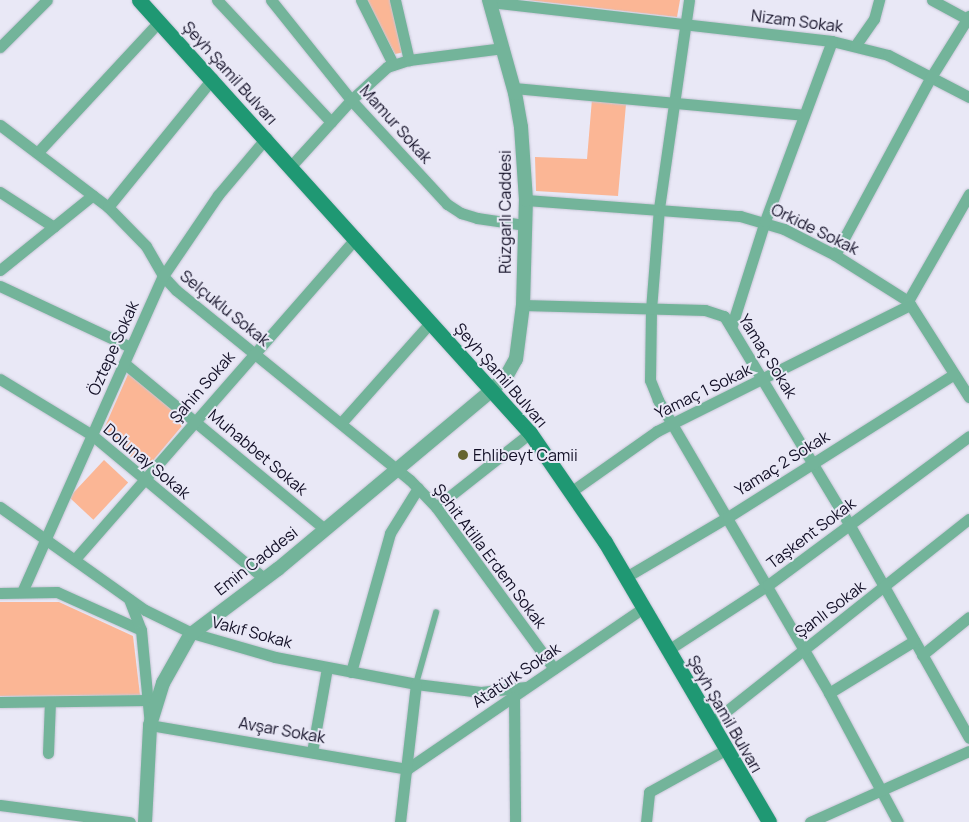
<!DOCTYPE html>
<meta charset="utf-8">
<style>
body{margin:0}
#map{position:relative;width:969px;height:822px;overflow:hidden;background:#e9e8f6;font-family:Manrope,sans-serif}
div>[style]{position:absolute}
.green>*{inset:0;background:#fbb695;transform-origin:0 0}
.roads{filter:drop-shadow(0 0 1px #c6c5d5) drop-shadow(0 0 1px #c6c5d5)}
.service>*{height:5.5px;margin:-2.75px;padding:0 2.75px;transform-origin:2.75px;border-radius:2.75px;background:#73b49a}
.minor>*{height:11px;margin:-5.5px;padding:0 5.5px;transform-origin:5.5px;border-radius:5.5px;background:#73b49a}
.tertiary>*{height:14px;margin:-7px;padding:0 7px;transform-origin:7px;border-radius:7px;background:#73b49a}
.secondary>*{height:15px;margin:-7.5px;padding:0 7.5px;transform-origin:7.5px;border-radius:7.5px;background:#1f9873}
.dots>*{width:14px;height:14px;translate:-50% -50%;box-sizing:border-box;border:2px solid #e9e8f6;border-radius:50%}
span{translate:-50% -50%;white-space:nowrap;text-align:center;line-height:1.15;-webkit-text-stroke:4px #e9e8f6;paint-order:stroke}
.street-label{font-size:16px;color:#110e25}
.poi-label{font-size:16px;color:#110e25}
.left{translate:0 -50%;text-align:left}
</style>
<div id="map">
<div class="green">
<div style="clip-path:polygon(365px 0,391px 0,405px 52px,395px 54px)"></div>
<div style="clip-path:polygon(527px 0,680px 0,677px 17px)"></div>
<div style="clip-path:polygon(592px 99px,626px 104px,618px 196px,536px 191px,535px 157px,587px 159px)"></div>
<div style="clip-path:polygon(129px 372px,187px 420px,145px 470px,103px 431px)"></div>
<div style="left:104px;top:460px;width:33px;height:51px;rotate:43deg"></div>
<div style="clip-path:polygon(0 602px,59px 602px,133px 636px,140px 695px,0 696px)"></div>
</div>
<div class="roads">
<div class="service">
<div style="left:416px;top:684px;width:74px;rotate:-74.3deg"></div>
</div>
<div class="minor">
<div style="left:217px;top:0;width:167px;rotate:46.9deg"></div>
<div style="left:271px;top:0;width:128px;rotate:51.3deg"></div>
<div style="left:351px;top:100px;width:142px;rotate:47.3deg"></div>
<div style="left:447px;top:204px;width:17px;rotate:33deg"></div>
<div style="left:461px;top:213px;width:17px;rotate:17deg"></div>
<div style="left:477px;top:218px;width:49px;rotate:8.3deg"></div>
<div style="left:361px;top:0;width:72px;rotate:63.4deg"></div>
<div style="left:395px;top:0;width:62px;rotate:76.9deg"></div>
<div style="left:689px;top:0;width:210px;rotate:98.2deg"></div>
<div style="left:659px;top:208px;width:101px;rotate:94.5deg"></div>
<div style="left:651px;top:309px;width:71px;rotate:90.8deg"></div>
<div style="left:650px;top:380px;width:22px;rotate:68deg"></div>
<div style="left:658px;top:400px;width:339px;rotate:59.7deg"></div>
<div style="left:829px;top:693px;width:146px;rotate:61.9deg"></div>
<div style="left:932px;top:0;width:42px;rotate:28.4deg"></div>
<div style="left:490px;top:2px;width:344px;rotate:6.5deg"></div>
<div style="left:832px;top:41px;width:58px;rotate:14deg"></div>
<div style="left:888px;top:55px;width:91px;rotate:27.4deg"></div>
<div style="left:855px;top:46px;width:33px;rotate:-55deg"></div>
<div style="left:874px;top:19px;width:20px;rotate:-75deg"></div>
<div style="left:0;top:47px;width:66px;rotate:-45deg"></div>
<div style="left:514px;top:88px;width:290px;rotate:5.3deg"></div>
<div style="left:0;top:125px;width:136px;rotate:37.2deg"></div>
<div style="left:108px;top:207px;width:54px;rotate:45.7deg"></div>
<div style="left:146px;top:246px;width:34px;rotate:60deg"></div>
<div style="left:163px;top:276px;width:19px;rotate:47deg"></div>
<div style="left:176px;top:290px;width:301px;rotate:39.1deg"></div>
<div style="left:410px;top:480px;width:37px;rotate:46deg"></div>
<div style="left:436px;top:507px;width:200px;rotate:53.9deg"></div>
<div style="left:38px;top:152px;width:178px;rotate:-47.1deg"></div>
<div style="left:291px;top:166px;width:89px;rotate:-47.7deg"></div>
<div style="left:351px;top:100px;width:49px;rotate:-42.5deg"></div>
<div style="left:387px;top:67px;width:23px;rotate:-18deg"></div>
<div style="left:409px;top:60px;width:95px;rotate:-7.3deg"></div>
<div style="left:0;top:192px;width:64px;rotate:32.9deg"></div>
<div style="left:526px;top:200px;width:215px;rotate:4.3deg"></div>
<div style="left:740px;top:216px;width:46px;rotate:16.5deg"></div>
<div style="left:784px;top:229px;width:57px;rotate:27deg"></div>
<div style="left:835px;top:255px;width:86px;rotate:32.2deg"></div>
<div style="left:908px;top:301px;width:114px;rotate:57.6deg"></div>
<div style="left:108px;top:207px;width:166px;rotate:-50.9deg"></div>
<div style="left:835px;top:255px;width:202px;rotate:-61.7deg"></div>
<div style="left:931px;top:77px;width:72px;rotate:-58.1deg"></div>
<div style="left:0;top:270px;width:119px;rotate:-38.9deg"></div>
<div style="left:0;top:286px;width:144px;rotate:25.1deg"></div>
<div style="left:908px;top:301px;width:123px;rotate:-60.3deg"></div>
<div style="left:523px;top:305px;width:182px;rotate:1.6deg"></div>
<div style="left:705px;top:310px;width:20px;rotate:18deg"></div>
<div style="left:724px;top:316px;width:243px;rotate:59deg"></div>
<div style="left:849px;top:524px;width:245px;rotate:60.7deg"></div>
<div style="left:732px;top:325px;width:109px;rotate:-72.4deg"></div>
<div style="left:765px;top:221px;width:192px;rotate:-69.6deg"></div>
<div style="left:124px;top:363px;width:261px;rotate:39.6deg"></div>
<div style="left:0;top:379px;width:108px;rotate:31.3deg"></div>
<div style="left:92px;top:435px;width:225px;rotate:39.8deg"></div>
<div style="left:341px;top:423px;width:135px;rotate:-48.3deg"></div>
<div style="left:572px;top:491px;width:104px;rotate:-35.2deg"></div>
<div style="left:657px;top:431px;width:283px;rotate:-26.5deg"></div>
<div style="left:0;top:507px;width:178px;rotate:35.4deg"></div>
<div style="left:145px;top:610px;width:52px;rotate:26.1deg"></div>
<div style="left:192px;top:633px;width:86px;rotate:16.1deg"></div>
<div style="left:275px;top:657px;width:144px;rotate:10.8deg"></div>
<div style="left:416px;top:684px;width:65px;rotate:7deg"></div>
<div style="left:481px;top:692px;width:45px;rotate:-6.3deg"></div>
<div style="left:436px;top:507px;width:120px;rotate:-38.2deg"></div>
<div style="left:75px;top:559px;width:427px;rotate:-48.8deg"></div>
<div style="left:626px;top:577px;width:118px;rotate:-30.5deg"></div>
<div style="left:728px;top:517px;width:267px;rotate:-32.3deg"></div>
<div style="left:22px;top:592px;width:346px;rotate:-66deg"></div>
<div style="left:163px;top:276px;width:98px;rotate:-55.8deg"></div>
<div style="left:218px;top:195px;width:75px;rotate:-49.9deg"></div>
<div style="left:0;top:593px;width:57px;rotate:-1deg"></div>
<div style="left:57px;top:592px;width:92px;rotate:24.3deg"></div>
<div style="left:129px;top:599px;width:33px;rotate:69deg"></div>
<div style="left:141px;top:630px;width:95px;rotate:84.6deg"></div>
<div style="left:150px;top:725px;width:261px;rotate:9.7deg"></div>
<div style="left:407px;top:769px;width:286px;rotate:-34.3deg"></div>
<div style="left:668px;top:650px;width:119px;rotate:-33deg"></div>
<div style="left:768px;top:585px;width:250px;rotate:-36.5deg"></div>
<div style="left:922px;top:655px;width:60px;rotate:-39deg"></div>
<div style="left:351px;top:672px;width:144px;rotate:-74.3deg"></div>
<div style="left:390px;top:533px;width:53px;rotate:-58.1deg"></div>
<div style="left:829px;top:693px;width:100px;rotate:-31.5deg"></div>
<div style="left:514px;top:697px;width:125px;rotate:89.5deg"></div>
<div style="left:0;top:702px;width:148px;rotate:-0.8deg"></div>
<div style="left:710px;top:724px;width:330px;rotate:-38.4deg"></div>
<div style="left:312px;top:752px;width:85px;rotate:-79.9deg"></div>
<div style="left:48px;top:753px;width:51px;rotate:-87.8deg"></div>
<div style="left:0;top:805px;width:131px;rotate:7.5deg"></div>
<div style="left:400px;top:822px;width:139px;rotate:-83.4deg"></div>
<div style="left:646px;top:822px;width:30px;rotate:-84deg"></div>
<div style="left:649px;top:792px;width:87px;rotate:-28.9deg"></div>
<div style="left:810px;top:822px;width:174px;rotate:-24.1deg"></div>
</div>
<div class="tertiary">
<div style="left:145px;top:822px;width:97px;rotate:-87deg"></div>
<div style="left:150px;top:725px;width:44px;rotate:-72.8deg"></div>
<div style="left:163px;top:683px;width:55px;rotate:-60.6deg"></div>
<div style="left:190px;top:635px;width:110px;rotate:-36.9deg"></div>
<div style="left:278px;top:569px;width:280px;rotate:-39.9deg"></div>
<div style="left:493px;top:389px;width:20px;rotate:-45deg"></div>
<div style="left:507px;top:375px;width:18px;rotate:-61deg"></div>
<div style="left:516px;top:359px;width:54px;rotate:-82.6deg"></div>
<div style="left:523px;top:305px;width:105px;rotate:-88.4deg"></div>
<div style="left:526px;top:200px;width:73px;rotate:-93.9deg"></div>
<div style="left:521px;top:127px;width:35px;rotate:-100deg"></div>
<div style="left:515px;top:93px;width:97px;rotate:-105.6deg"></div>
</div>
<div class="secondary">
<div style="left:139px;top:0;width:583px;rotate:47.92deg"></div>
<div style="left:530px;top:433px;width:132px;rotate:55.5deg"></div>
<div style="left:605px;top:542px;width:324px;rotate:59.6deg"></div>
</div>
</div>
<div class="dots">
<div style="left:463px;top:455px;background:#656430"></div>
</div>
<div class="street-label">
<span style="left:797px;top:21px;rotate:7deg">Nizam Sokak</span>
<span style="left:230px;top:73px;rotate:48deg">Şeyh Şamil Bulvarı</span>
<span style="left:396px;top:124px;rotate:48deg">Mamur Sokak</span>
<span style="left:505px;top:212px;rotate:-90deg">Rüzgarlı Caddesi</span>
<span style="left:815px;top:229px;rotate:26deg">Orkide Sokak</span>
<span style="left:225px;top:308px;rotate:39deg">Selçuklu Sokak</span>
<span style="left:113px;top:348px;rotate:-66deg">Öztepe Sokak</span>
<span style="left:768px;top:356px;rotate:58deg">Yamaç Sokak</span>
<span style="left:501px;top:375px;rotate:49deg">Şeyh Şamil Bulvarı</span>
<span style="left:202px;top:387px;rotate:-49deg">Şahin Sokak</span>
<span style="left:703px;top:391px;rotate:-26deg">Yamaç 1 Sokak</span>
<span style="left:258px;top:452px;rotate:40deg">Muhabbet Sokak</span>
<span style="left:147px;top:461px;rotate:40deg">Dolunay Sokak</span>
<span style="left:782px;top:463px;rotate:-32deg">Yamaç 2 Sokak</span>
<span style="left:811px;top:533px;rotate:-37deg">Taşkent Sokak</span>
<span style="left:490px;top:556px;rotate:53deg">Şehit Atilla Erdem Sokak</span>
<span style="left:256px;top:561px;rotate:-38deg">Emin Caddesi</span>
<span style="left:830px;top:609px;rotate:-37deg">Şanlı Sokak</span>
<span style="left:252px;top:632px;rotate:15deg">Vakıf Sokak</span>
<span style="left:516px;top:675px;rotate:-34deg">Atatürk Sokak</span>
<span style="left:725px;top:714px;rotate:60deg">Şeyh Şamil Bulvarı</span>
<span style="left:282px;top:730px;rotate:10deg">Avşar Sokak</span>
</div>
<div class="poi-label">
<span class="left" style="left:473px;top:455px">Ehlibeyt Camii</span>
</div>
</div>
